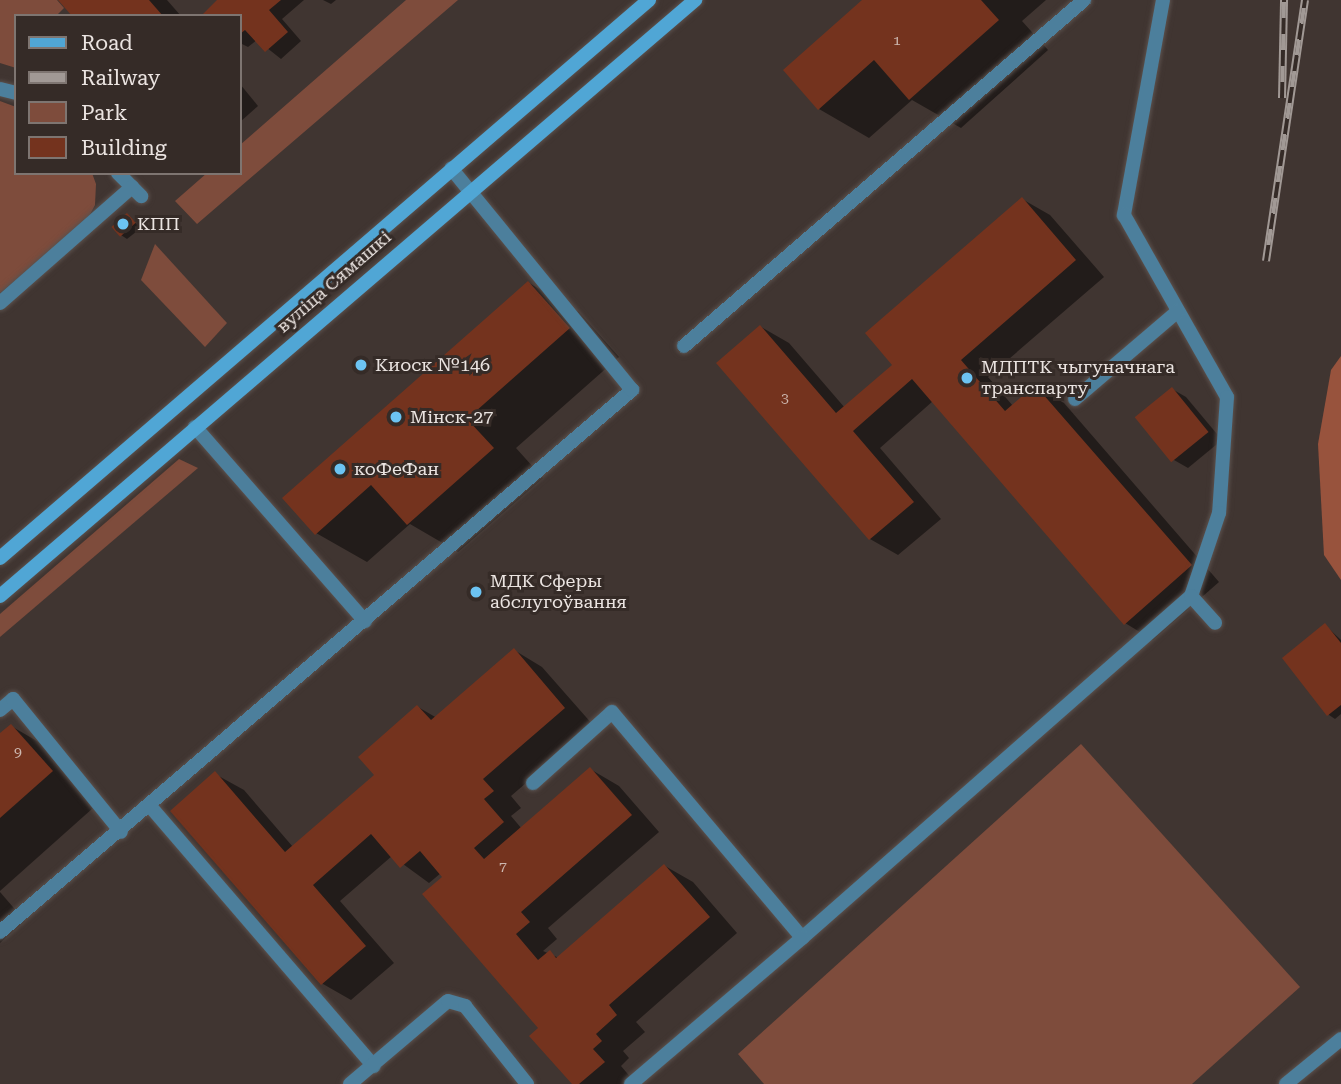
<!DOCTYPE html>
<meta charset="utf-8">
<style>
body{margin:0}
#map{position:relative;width:1341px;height:1084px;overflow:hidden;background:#403531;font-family:"Roboto Serif",serif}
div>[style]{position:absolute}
.green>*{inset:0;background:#7e4c3c}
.forest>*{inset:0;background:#98533d}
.shadow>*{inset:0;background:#0007}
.building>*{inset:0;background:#74331e;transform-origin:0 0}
.roads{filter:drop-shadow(0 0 2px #5b514d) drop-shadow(0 0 2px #5b514d)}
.lane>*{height:14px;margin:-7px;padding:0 7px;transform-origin:7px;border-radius:7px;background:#4c7f9c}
.secondary>*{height:14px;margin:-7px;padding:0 7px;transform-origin:7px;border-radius:7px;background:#50a6d5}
.rail>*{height:8px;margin-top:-4px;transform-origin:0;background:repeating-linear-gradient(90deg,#352b27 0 16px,#a19995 0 32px);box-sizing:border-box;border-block:2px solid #a19995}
.dots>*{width:19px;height:19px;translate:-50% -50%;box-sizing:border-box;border:4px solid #352b27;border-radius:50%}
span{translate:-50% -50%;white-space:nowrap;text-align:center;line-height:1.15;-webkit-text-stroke:6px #352b27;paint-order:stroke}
.number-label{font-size:14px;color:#cdb8b0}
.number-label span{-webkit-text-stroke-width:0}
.poi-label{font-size:18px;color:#ebe4e1}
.left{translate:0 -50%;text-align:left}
.street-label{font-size:18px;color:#ebe4e1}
.legend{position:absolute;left:14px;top:14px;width:228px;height:161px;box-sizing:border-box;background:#352b27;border:2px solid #7e7571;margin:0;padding:9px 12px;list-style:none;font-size:21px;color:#ebe4e1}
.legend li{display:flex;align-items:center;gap:14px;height:35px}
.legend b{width:35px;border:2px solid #7e7571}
</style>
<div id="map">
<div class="green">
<div style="clip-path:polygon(0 0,57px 0,64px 8px,56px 16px,16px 16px,16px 68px,0 63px)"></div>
<div style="clip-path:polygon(406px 0,458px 0,197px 224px,175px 201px,207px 173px,240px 173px,240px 145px)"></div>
<div style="clip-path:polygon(0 101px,16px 107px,16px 173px,92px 173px,96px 184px,95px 205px,86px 222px,0 293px)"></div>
<div style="clip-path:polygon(155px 244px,227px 323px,205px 347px,141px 280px)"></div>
<div style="clip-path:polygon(179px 459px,198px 468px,0 637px,0 614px)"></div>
<div style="clip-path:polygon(1081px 744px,1300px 987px,1192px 1084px,764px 1084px,738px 1054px)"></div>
</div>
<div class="forest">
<div style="clip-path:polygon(1341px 356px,1341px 580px,1324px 555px,1318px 444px,1331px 370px)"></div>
</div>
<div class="shadow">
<div style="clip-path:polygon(61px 0,167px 0,181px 16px,74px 16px)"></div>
<div style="clip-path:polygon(220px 0,304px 0,282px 19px,301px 41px,281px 59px,257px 40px,248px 47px,240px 43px,240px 16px)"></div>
<div style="clip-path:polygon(323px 0,336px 0,331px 4px)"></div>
<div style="clip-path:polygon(865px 0,1046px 0,1022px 21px,1048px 50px,961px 128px,912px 100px,869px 138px,819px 109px)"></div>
<div style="clip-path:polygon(240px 84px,258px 106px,240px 122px)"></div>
<div style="clip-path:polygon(1022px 199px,1050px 215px,1104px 277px,988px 377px,1013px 406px,1036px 387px,1064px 403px,1219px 582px,1153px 640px,1125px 623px,933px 401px,880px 448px,941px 519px,898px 555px,870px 539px,761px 327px,789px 343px,845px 408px,894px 365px)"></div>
<div style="clip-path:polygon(127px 215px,141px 228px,127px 239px,121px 235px)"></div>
<div style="clip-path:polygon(529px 283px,579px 312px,619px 357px,516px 448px,543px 478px,458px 552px,410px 524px,367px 562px,316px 533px)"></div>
<div style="clip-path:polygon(1172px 389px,1186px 397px,1222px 440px,1188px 468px,1174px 460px)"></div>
<div style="clip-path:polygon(1326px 626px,1341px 640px,1341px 714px,1335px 719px,1329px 715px)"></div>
<div style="clip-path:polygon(514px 650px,542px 667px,593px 725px,511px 796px,521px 808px,511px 816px,522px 829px,590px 769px,619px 786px,659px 832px,548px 928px,557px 939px,543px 951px,559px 958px,665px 866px,693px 882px,737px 933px,636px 1022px,645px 1032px,623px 1051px,629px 1058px,621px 1066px,632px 1079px,625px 1084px,574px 1084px,441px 873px,429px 883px,392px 856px,340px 901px,394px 963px,351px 1000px,323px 984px,172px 811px,215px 774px,244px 790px,293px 847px,376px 775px,418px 707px,437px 718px)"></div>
<div style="clip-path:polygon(11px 726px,61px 755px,102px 800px,0 891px,0 736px)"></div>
<div style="clip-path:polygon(0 892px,25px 921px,0 943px)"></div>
</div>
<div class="building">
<div style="clip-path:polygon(58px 0,149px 0,163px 16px,72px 16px)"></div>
<div style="clip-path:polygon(217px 0,281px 0,269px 10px,288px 32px,265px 52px,245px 30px,240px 34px,240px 16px,201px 16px)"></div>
<div style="clip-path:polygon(862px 0,981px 0,999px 20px,909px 100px,874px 60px,818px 110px,783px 70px)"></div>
<div style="clip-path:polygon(1022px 197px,1076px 260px,961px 360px,1005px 411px,1035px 385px,1192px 565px,1124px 625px,912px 379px,853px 431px,914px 502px,869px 540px,716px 363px,760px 325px,836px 413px,892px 365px,865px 333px)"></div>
<div style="left:127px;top:213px;width:13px;height:21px;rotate:48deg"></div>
<div style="clip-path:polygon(528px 281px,570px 328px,467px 419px,494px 448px,407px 525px,371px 485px,315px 535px,282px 498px)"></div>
<div style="left:1172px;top:387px;width:58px;height:48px;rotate:51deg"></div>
<div style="clip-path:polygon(1325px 623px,1341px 643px,1341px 705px,1327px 716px,1282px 658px)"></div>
<div style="clip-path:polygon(514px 648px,565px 708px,483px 779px,494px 791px,484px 799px,504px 822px,474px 848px,484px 859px,590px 767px,632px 815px,521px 912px,530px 922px,516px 934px,538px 960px,550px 950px,556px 958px,664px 864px,710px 917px,609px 1005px,617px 1015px,596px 1034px,602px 1041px,593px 1049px,605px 1062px,579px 1084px,572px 1084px,529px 1036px,538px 1028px,422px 894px,442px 877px,420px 851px,400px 868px,371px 834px,313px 885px,366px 946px,321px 985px,170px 811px,215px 771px,285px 852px,374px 775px,358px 757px,417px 705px,431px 720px)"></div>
<div style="clip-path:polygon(11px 724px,53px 771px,0 818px,0 733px)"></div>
</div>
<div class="roads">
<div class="lane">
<div style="left:1163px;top:0;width:219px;rotate:100.3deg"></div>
<div style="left:1124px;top:215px;width:209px;rotate:60.5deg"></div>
<div style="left:1227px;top:397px;width:116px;rotate:93.9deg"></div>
<div style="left:1219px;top:513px;width:88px;rotate:108.6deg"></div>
<div style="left:0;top:89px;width:16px;rotate:14deg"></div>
<div style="left:118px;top:173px;width:33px;rotate:45deg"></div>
<div style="left:0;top:303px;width:176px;rotate:-41.3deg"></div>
<div style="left:684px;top:346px;width:529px;rotate:-40.86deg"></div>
<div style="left:1075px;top:399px;width:135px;rotate:-40.5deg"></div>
<div style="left:195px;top:427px;width:258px;rotate:48.8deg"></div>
<div style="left:0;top:710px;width:17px;rotate:-40deg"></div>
<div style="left:13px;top:699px;width:171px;rotate:50.9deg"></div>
<div style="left:533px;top:783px;width:106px;rotate:-41.9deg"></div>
<div style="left:612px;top:712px;width:295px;rotate:49.9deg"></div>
<div style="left:802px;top:938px;width:518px;rotate:-41.32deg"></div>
<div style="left:1191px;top:596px;width:36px;rotate:48deg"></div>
<div style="left:150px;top:806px;width:343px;rotate:49.3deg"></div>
<div style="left:0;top:932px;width:833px;rotate:-40.62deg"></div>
<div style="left:632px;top:390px;width:286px;rotate:-129.2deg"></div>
<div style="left:350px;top:1084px;width:128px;rotate:-40.3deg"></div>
<div style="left:448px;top:1001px;width:18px;rotate:16deg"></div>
<div style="left:465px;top:1006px;width:100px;rotate:51.5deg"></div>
<div style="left:631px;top:1084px;width:225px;rotate:-40.5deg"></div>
<div style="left:1286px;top:1084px;width:71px;rotate:-39.3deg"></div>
</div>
<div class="secondary">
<div style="left:0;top:558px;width:856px;rotate:-40.69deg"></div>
<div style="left:0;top:596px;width:916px;rotate:-40.61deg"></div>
</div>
</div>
<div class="rail">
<div style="left:1282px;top:98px;width:98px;rotate:-88.8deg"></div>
<div style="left:1266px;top:261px;width:264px;rotate:-81.5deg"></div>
</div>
<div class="dots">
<div style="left:123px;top:224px;background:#6cc3f2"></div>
<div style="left:361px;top:365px;background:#6cc3f2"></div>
<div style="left:967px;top:378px;background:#6cc3f2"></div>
<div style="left:396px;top:417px;background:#6cc3f2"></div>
<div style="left:340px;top:469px;background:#6cc3f2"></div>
<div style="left:476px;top:592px;background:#6cc3f2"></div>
</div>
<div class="number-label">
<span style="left:897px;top:40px">1</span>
<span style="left:785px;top:398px">3</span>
<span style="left:18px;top:752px">9</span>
<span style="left:503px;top:866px">7</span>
</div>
<div class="poi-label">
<span class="left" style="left:137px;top:224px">КПП</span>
<span class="left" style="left:375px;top:365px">Киоск №146</span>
<span class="left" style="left:981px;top:378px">МДПТК чыгуначнага<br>транспарту</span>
<span class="left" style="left:410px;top:417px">Мінск-27</span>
<span class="left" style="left:354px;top:469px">коФеФан</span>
<span class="left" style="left:490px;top:592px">МДК Сферы<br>абслугоўвання</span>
</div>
<div class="street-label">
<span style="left:334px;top:282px;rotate:-41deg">вуліца Сямашкі</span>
</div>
<ul class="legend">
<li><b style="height:9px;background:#50a6d5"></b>Road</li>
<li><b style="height:9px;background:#a19995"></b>Railway</li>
<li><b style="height:19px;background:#7e4c3c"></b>Park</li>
<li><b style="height:19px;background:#74331e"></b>Building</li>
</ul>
</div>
